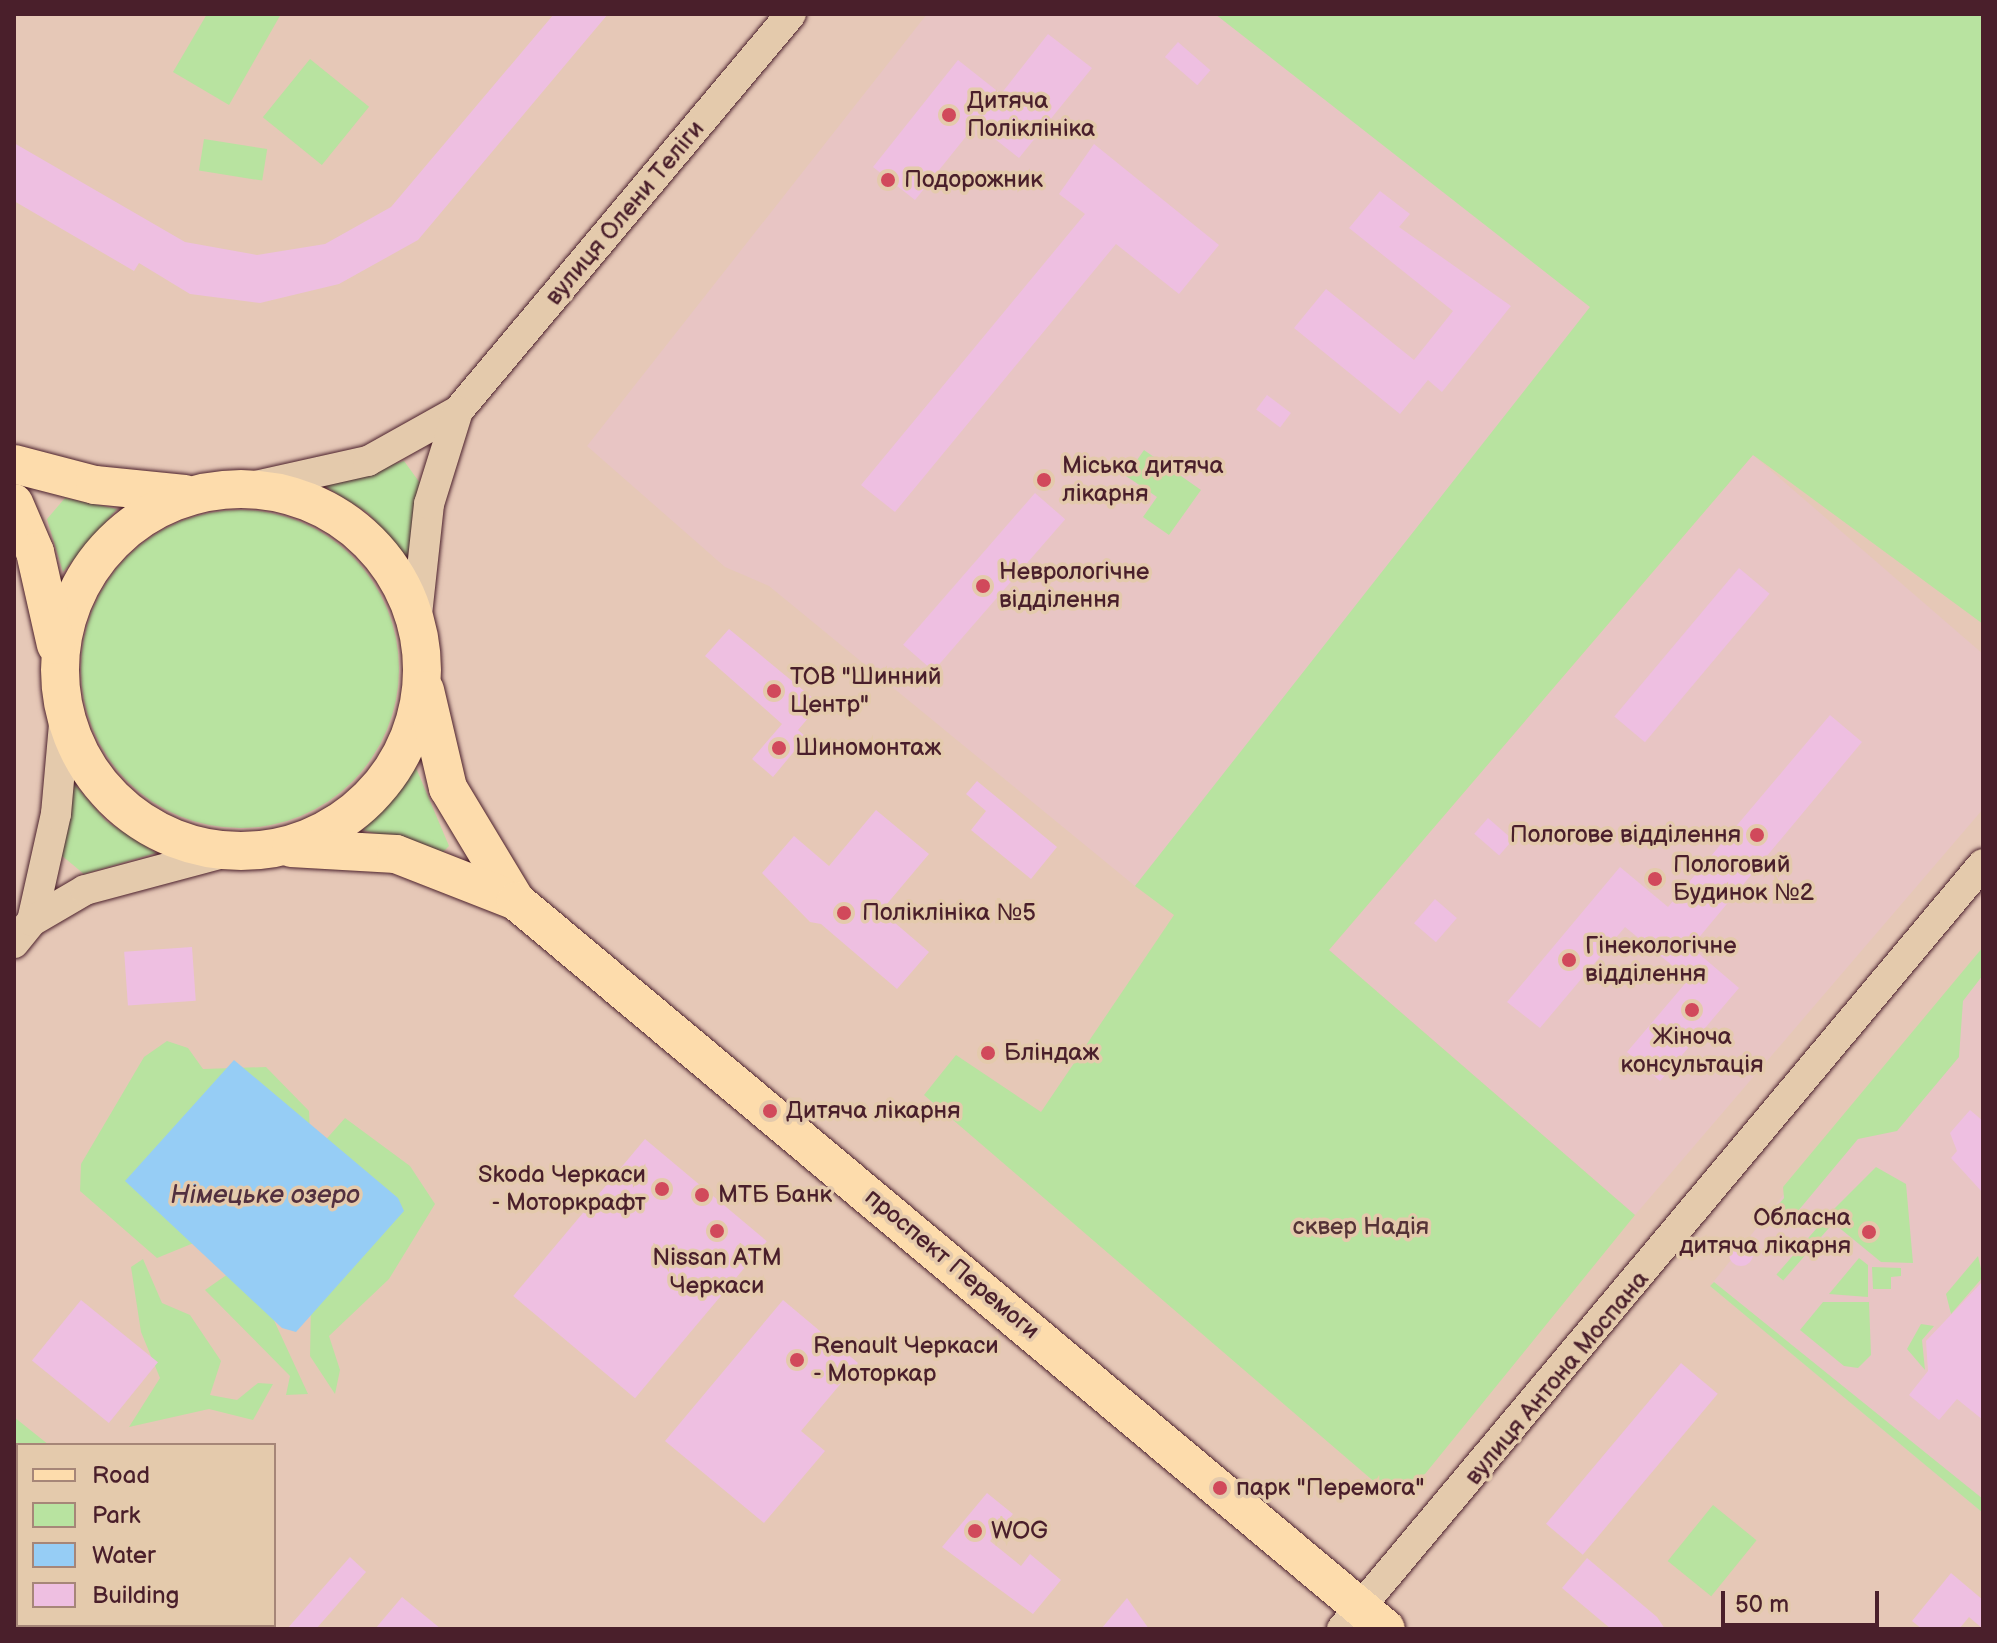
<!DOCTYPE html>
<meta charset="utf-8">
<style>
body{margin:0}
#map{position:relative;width:1997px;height:1643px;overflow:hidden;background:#e6c8b7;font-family:"Balsamiq Sans",sans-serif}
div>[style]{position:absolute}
.built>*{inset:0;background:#e8c5c4}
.green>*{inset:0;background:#b8e3a0;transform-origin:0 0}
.round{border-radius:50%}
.water>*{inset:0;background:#96cdf5}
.building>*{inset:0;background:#eebfe1;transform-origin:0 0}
.roads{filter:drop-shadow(0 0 2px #4a1f2b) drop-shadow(0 0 2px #4a1f2b)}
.minor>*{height:30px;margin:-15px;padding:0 15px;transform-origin:15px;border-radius:15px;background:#e4caac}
.major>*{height:38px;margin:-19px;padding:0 19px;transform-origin:19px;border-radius:19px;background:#fddcac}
.major>.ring{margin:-19px;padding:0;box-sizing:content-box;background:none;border:38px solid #fddcac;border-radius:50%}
.dots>*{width:22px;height:22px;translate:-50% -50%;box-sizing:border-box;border:4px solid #e4caac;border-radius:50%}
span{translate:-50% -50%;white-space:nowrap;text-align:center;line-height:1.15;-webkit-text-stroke:7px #e4caac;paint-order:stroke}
.poi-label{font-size:24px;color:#4a1f2b}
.left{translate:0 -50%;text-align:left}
.right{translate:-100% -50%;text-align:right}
.street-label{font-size:24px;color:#4a1f2b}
.park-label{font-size:24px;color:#553337}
.water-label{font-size:26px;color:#52303f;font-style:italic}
.frame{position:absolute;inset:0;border:16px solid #4a1f2b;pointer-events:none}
.legend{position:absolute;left:16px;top:1443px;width:260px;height:184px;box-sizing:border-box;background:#e4caac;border:2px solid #a68678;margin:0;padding:10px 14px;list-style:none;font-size:24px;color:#4a1f2b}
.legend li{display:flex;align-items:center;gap:16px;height:40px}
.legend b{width:40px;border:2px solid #a68678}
.scale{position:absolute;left:1721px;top:1591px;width:158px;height:36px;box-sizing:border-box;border:4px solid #4a1f2b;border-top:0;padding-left:10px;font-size:24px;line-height:28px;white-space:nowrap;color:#4a1f2b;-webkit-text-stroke:6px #e4caac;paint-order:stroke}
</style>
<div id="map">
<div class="built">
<div style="clip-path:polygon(927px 14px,1222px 14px,1590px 307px,1437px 514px,1135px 886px,769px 586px,725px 567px,587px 446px)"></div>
<div style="clip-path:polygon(1753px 455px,1983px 654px,1983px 809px,1635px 1215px,1329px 950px)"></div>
<div style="clip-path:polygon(1983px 947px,1983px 1513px,1710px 1286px)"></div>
</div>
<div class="green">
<div style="clip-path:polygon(207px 14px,281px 14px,229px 105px,173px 72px)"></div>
<div style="clip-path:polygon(1215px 14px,1983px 14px,1983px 624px,1753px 455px,1329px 950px,1635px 1215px,1425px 1474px,1385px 1491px,924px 1095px,956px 1055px,1041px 1112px,1174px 915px,1135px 886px,1590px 307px)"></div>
<div style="left:310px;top:59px;width:76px;height:75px;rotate:39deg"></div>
<div style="left:204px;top:139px;width:64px;height:32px;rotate:9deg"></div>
<div style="clip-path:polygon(1144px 450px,1201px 490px,1169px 535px,1143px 517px,1157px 497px,1126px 476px)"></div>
<div style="clip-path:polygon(404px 461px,420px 483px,408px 558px,368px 513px,323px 485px)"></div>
<div style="clip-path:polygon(65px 498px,117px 509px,63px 572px,47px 519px)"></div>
<div class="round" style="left:81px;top:510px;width:318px;height:318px"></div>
<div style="clip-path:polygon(416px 768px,449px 846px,443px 852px,363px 830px)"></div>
<div style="clip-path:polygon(71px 780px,106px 821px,156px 853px,84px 874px,61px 855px)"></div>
<div style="clip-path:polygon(1983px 947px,1983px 975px,1963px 1001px,1959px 1057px,1897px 1131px,1858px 1139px,1793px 1217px,1765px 1220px,1784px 1198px,1783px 1187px)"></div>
<div style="clip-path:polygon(167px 1041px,188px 1048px,203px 1069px,266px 1067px,309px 1111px,310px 1133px,201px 1240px,157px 1258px,80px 1191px,81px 1164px,144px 1057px)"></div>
<div style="clip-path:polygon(345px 1118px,410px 1166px,435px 1204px,389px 1279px,329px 1336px,340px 1370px,335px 1394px,310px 1356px,311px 1303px,321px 1145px)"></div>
<div style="clip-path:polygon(1876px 1167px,1906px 1184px,1913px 1263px,1881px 1262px,1826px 1217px)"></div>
<div style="left:1823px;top:1221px;width:9px;height:71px;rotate:41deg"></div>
<div style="clip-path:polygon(1978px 1256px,1983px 1277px,1951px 1314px,1946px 1294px)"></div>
<div style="clip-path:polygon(1859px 1258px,1868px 1265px,1868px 1297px,1829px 1294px)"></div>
<div style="clip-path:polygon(143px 1259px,162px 1303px,190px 1315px,221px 1361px,210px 1395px,237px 1400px,258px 1383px,273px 1384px,253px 1420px,209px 1409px,129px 1427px,160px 1378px,141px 1332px,131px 1267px)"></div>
<div style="clip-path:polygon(238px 1267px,266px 1303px,308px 1394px,286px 1395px,290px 1376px,205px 1290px)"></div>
<div style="clip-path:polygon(1872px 1267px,1901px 1268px,1901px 1276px,1891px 1277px,1891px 1289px,1873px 1289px)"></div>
<div style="clip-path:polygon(1714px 1282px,1983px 1499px,1983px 1513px,1710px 1286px)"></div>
<div style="clip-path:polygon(1823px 1302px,1869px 1302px,1871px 1355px,1858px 1368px,1844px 1366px,1800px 1330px)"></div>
<div style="clip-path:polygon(1921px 1324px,1934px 1326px,1922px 1340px,1925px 1370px,1907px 1349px)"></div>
<div style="clip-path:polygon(14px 1417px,49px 1445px,18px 1445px,18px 1625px,43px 1629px,14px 1629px)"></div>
<div style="left:1713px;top:1505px;width:56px;height:72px;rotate:39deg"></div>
</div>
<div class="water">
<div style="clip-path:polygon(234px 1060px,398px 1198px,404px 1211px,296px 1332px,282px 1328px,125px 1181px)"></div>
</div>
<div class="building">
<div style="clip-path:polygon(554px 14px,608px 14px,418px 240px,339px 284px,260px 303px,190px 294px,139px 263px,134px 271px,14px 201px,14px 143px,185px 242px,257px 255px,325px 244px,391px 207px)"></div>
<div style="clip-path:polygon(1048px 34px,1092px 68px,1019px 158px,976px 124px,915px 200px,873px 167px,958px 60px,1001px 94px)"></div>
<div style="left:1178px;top:42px;width:43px;height:20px;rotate:41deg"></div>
<div style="clip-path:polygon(1094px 144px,1219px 245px,1179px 294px,1116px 244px,895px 512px,861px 485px,1085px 214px,1059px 194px)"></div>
<div style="clip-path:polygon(1380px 191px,1410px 214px,1399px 227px,1511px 306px,1442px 392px,1428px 380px,1400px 414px,1294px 328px,1326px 289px,1414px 360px,1453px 311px,1349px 228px)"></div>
<div style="left:1267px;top:395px;width:30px;height:18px;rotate:37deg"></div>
<div style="left:1035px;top:493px;width:40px;height:201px;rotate:41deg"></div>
<div style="left:1739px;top:568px;width:40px;height:194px;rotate:40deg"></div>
<div style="clip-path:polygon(729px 629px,820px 704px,798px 730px,806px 737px,773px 777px,752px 759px,782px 724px,705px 656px)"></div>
<div style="clip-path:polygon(1830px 715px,1862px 742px,1691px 947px,1739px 988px,1660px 1081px,1627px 1052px,1689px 979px,1625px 927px,1540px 1028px,1507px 1002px,1620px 867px,1668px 907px)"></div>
<div style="clip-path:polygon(977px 781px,1057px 847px,1031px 879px,971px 830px,986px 811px,966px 794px)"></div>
<div style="clip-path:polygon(876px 810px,929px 854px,881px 911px,929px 952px,897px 989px,821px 924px,810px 922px,762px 873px,794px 836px,829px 866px)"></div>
<div style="left:1488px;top:818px;width:33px;height:21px;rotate:41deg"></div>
<div style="left:1435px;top:899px;width:29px;height:32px;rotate:41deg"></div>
<div style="left:192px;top:947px;width:54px;height:68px;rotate:86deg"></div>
<div style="clip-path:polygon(1970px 1110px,1983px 1121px,1983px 1193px,1951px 1158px,1957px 1151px,1950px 1133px)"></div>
<div style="left:645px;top:1139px;width:159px;height:205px;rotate:40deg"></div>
<div class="round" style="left:1729px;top:1242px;width:24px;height:24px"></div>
<div style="clip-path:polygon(1983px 1281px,1983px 1420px,1957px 1399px,1939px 1420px,1909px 1395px,1928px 1371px,1926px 1341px)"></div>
<div style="left:81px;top:1300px;width:99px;height:78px;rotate:39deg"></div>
<div style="clip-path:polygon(783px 1300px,858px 1363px,801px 1431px,825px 1451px,764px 1523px,665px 1441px)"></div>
<div style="left:1681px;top:1363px;width:48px;height:210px;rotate:40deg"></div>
<div style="clip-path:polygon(987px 1493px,1013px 1514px,990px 1541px,1021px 1566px,1030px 1554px,1061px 1580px,1033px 1614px,942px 1547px)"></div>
<div style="clip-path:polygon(350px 1557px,366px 1572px,316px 1629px,287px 1629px)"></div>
<div style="clip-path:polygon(1587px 1558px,1657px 1617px,1665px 1629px,1611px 1629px,1562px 1588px)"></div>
<div style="clip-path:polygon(1951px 1573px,1983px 1600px,1983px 1629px,1969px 1617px,1959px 1629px,1922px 1629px,1912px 1621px)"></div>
<div style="clip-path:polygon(402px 1597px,441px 1629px,375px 1629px)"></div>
<div style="clip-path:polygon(1127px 1598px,1149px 1629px,1101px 1629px)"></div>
</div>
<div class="roads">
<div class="minor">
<div style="left:247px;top:488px;width:124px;rotate:-12.6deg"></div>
<div style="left:368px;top:461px;width:103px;rotate:-29.1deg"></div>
<div style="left:458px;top:411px;width:518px;rotate:-50.01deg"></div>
<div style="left:416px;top:624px;width:121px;rotate:-83.8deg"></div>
<div style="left:429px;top:504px;width:97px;rotate:-72.7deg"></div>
<div style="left:32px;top:921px;width:110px;rotate:-77.4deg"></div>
<div style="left:56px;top:814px;width:100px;rotate:-84.9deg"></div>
<div style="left:14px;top:943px;width:28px;rotate:-51deg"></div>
<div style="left:32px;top:921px;width:61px;rotate:-30.3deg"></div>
<div style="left:85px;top:890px;width:154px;rotate:-15deg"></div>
<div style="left:1342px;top:1629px;width:998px;rotate:-50.04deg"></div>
</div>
<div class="major">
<div style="left:14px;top:464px;width:84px;rotate:14.5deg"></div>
<div style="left:95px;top:485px;width:90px;rotate:5.7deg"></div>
<div class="ring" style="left:60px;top:489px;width:324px;height:324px"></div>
<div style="left:14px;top:503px;width:53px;rotate:66.8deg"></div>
<div style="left:35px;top:552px;width:95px;rotate:77.3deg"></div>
<div style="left:425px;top:690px;width:101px;rotate:76.8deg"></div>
<div style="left:448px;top:788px;width:132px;rotate:59deg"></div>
<div style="left:291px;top:848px;width:105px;rotate:3.3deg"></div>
<div style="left:396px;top:854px;width:129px;rotate:21.4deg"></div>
<div style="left:516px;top:901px;width:1134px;rotate:39.92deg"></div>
</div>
</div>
<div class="dots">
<div style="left:949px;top:115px;background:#d1495b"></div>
<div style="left:888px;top:180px;background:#d1495b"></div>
<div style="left:1044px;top:480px;background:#d1495b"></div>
<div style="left:983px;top:586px;background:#d1495b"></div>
<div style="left:774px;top:691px;background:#d1495b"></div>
<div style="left:779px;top:748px;background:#d1495b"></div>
<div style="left:1757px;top:835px;background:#d1495b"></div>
<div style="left:1655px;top:879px;background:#d1495b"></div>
<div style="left:844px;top:913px;background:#d1495b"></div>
<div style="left:1569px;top:960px;background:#d1495b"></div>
<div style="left:1692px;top:1010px;background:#d1495b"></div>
<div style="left:988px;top:1053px;background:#d1495b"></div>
<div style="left:770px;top:1111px;background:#d1495b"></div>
<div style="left:662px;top:1189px;background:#d1495b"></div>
<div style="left:702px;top:1195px;background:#d1495b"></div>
<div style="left:717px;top:1231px;background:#d1495b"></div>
<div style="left:1869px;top:1232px;background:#d1495b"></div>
<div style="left:797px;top:1360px;background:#d1495b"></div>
<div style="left:1220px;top:1488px;background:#d1495b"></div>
<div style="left:975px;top:1531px;background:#d1495b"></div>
</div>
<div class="poi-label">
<span class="left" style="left:967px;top:115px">Дитяча<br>Поліклініка</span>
<span class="left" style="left:904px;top:180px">Подорожник</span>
<span class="left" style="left:1062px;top:480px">Міська дитяча<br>лікарня</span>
<span class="left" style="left:999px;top:586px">Неврологічне<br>відділення</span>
<span class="left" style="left:790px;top:691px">ТОВ "Шинний<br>Центр"</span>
<span class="left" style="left:795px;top:748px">Шиномонтаж</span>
<span class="right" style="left:1741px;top:835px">Пологове відділення</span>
<span class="left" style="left:1673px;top:879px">Пологовий<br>Будинок №2</span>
<span class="left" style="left:862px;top:913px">Поліклініка №5</span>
<span class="left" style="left:1585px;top:960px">Гінекологічне<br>відділення</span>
<span style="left:1692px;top:1051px">Жіноча<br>консультація</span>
<span class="left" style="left:1004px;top:1053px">Бліндаж</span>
<span class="left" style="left:786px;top:1111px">Дитяча лікарня</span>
<span class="right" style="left:646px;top:1189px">Skoda Черкаси<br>- Моторкрафт</span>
<span class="left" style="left:718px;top:1195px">МТБ Банк</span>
<span class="right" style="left:1851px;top:1232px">Обласна<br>дитяча лікарня</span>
<span style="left:717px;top:1272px">Nissan АТМ<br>Черкаси</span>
<span class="left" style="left:813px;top:1360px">Renault Черкаси<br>- Моторкар</span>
<span class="left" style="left:1236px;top:1488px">парк "Перемога"</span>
<span class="left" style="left:991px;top:1531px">WOG</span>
</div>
<div class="street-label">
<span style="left:625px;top:213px;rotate:-50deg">вулиця Олени Теліги</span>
<span style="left:952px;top:1264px;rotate:40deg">проспект Перемоги</span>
<span style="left:1557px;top:1378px;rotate:-50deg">вулиця Антона Моспана</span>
</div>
<div class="park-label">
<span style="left:1361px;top:1227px">сквер Надія</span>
</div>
<div class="water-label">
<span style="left:265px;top:1196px">Німецьке озеро</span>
</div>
<div class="frame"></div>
<ul class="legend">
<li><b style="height:10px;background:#fddcac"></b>Road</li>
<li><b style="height:22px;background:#b8e3a0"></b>Park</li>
<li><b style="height:22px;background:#96cdf5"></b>Water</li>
<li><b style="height:22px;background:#eebfe1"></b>Building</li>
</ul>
<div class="scale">50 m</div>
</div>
